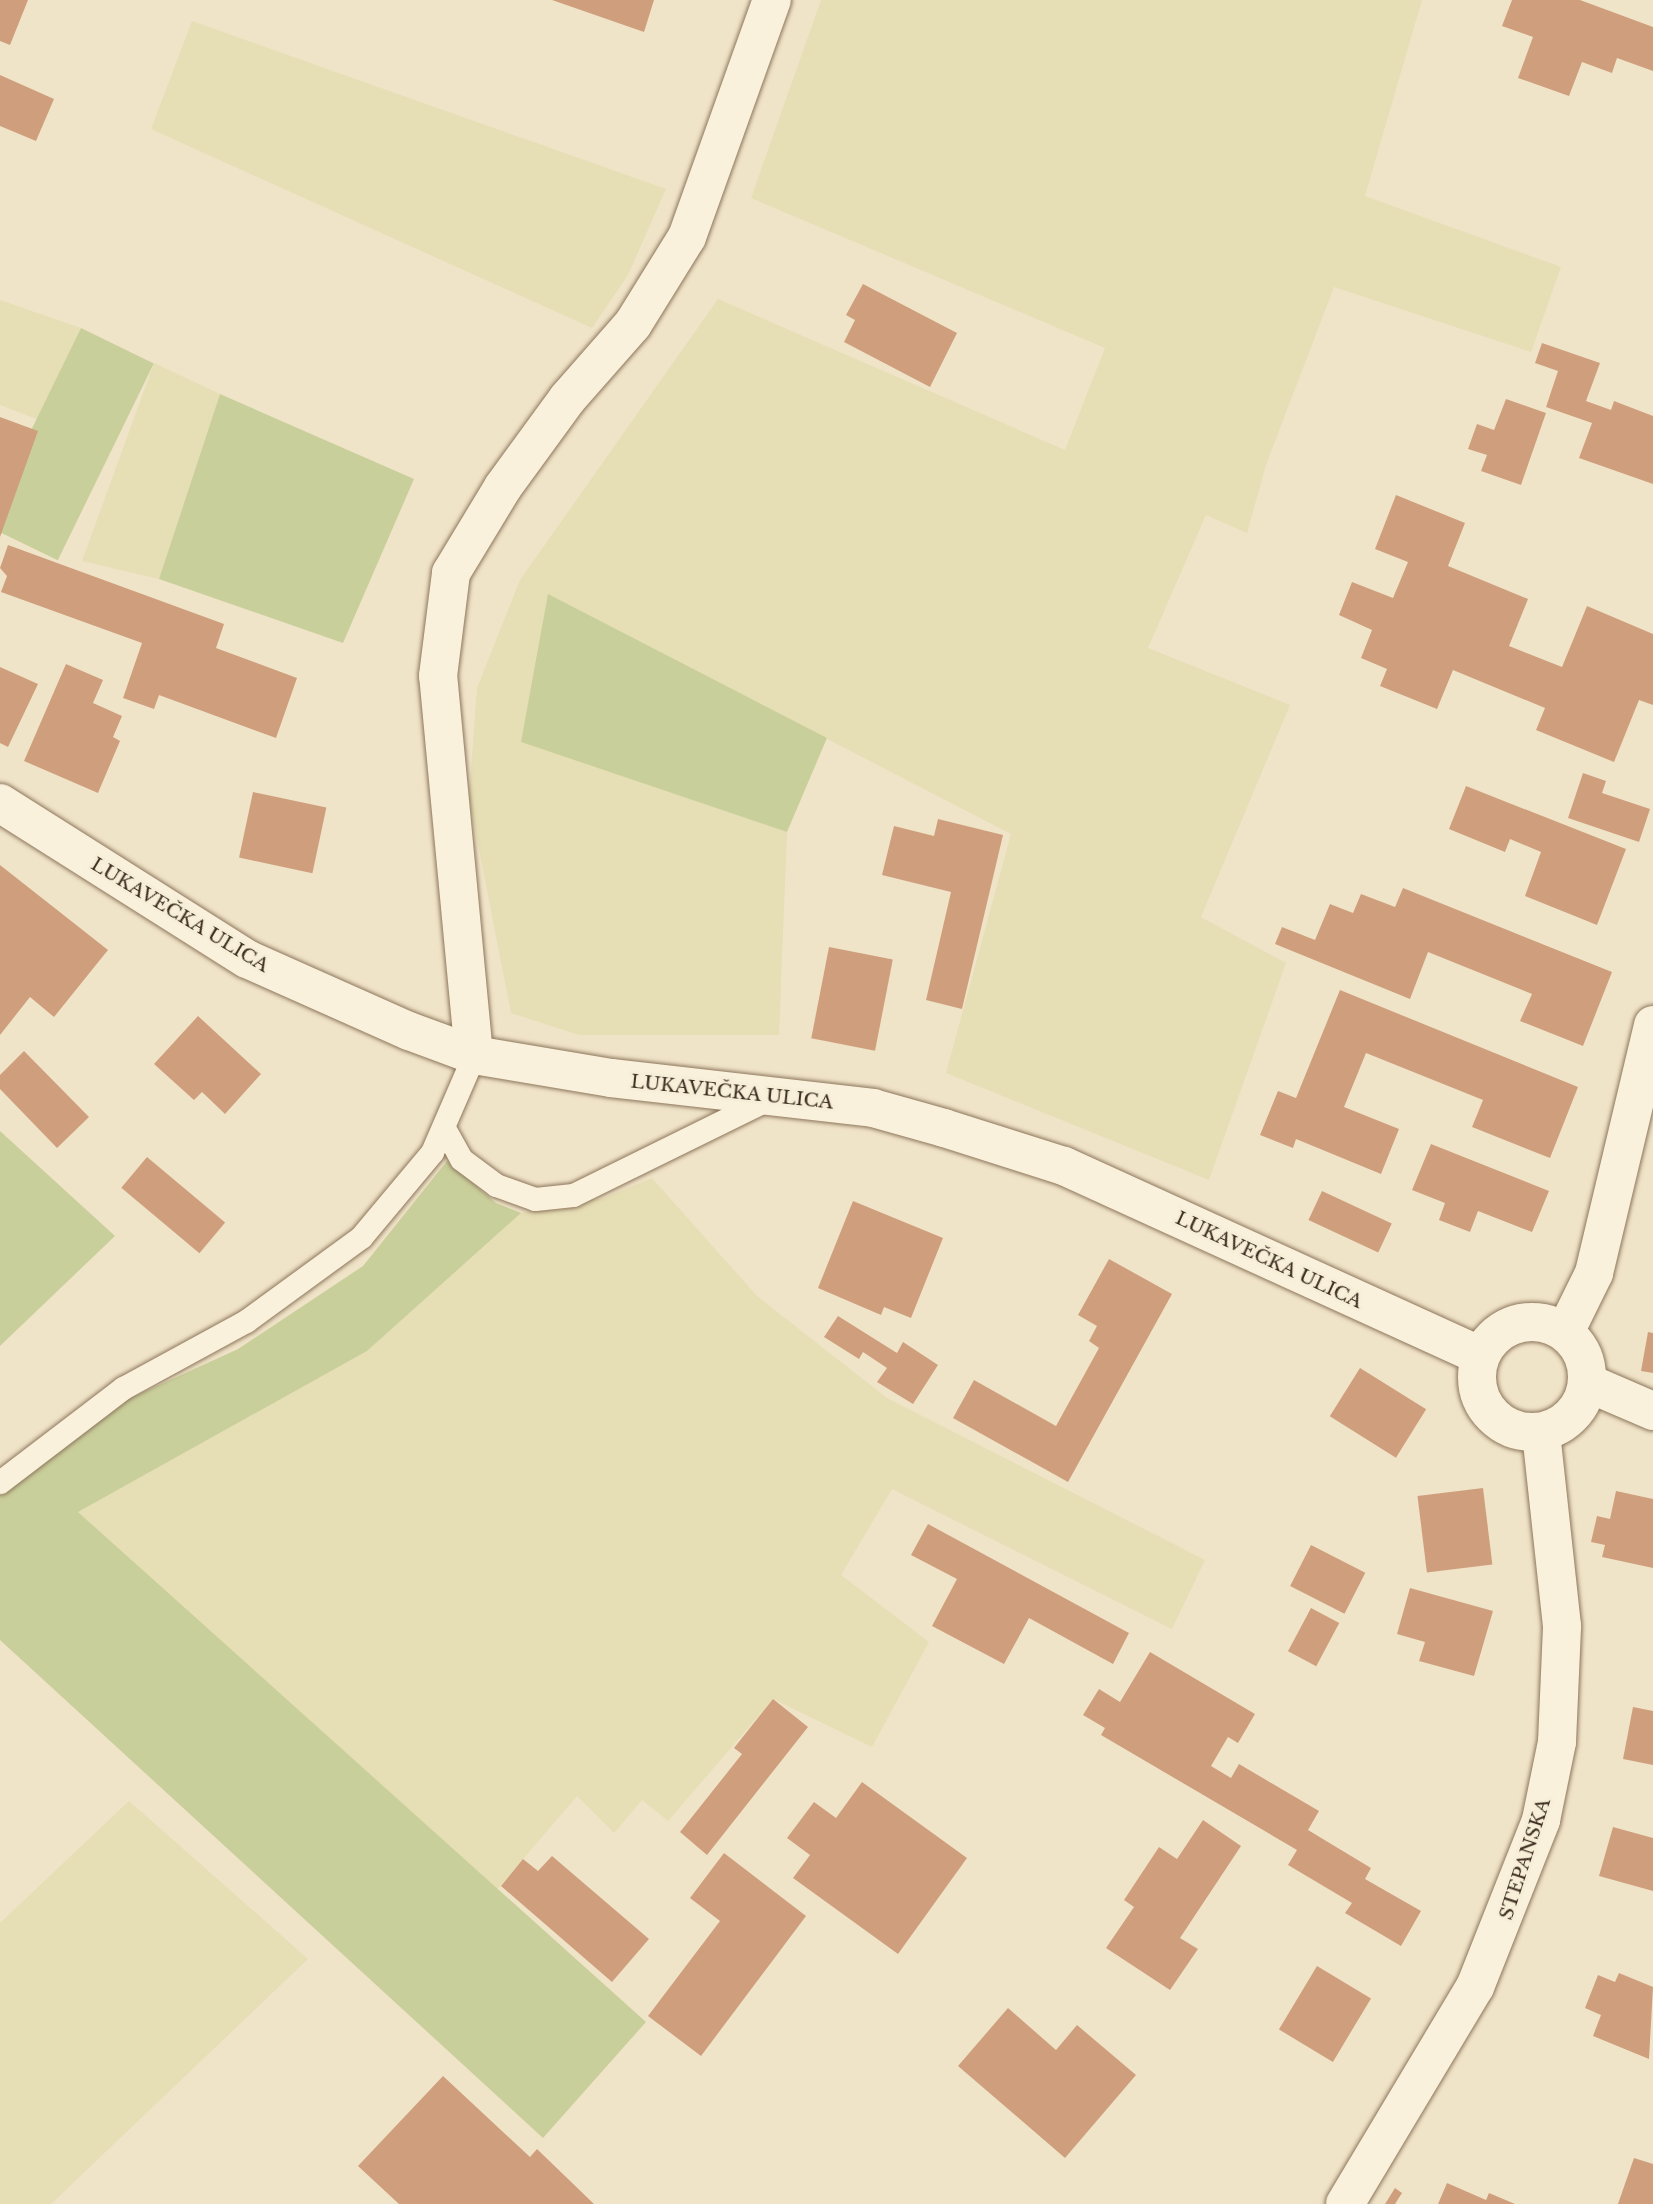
<!DOCTYPE html>
<meta charset="utf-8">
<style>
body{margin:0}
#map{position:relative;width:1653px;height:2204px;overflow:hidden;background:#f0e4c8;font-family:"Libre Baskerville",serif}
div>[style]{position:absolute}
.farmland>*{inset:0;background:#e6deb5}
.green>*{inset:0;background:#c9cf9b;transform-origin:0 0}
.building>*{inset:0;background:#cf9f7d;transform-origin:0 0}
.roads{filter:drop-shadow(0 0 2px #8d765c) drop-shadow(0 0 2px #8d765c)}
.service>*{height:23px;margin:-11.5px;padding:0 11.5px;transform-origin:11.5px;border-radius:11.5px;background:#faf1dc}
.minor>*{height:38px;margin:-19px;padding:0 19px;transform-origin:19px;border-radius:19px;background:#faf1dc}
.tertiary>*{height:38px;margin:-19px;padding:0 19px;transform-origin:19px;border-radius:19px;background:#faf1dc}
.tertiary>.ring{margin:-19px;padding:0;box-sizing:content-box;background:none;border:38px solid #faf1dc;border-radius:50%}
span{translate:-50% -50%;white-space:nowrap;text-align:center;line-height:1.15;-webkit-text-stroke:6px #f7eed8;paint-order:stroke}
.street-label{font-size:19px;color:#3d2e20}
</style>
<div id="map">
<div class="farmland">
<div style="clip-path:polygon(821px 0,1422px 0,1365px 196px,1561px 267px,1531px 352px,1334px 287px,1266px 465px,1247px 533px,1206px 515px,1148px 648px,1290px 705px,1201px 917px,1286px 963px,1209px 1180px,946px 1073px,1011px 834px,549px 595px,521px 742px,787px 832px,779px 1035px,579px 1035px,511px 1013px,469px 798px,477px 688px,520px 580px,718px 299px,1065px 450px,1105px 348px,751px 198px)"></div>
<div style="clip-path:polygon(192px 21px,666px 189px,628px 275px,592px 328px,151px 129px)"></div>
<div style="clip-path:polygon(0 300px,81px 328px,47px 423px,0 405px)"></div>
<div style="clip-path:polygon(154px 363px,220px 394px,159px 579px,82px 561px)"></div>
<div style="clip-path:polygon(652px 1178px,757px 1296px,887px 1398px,1205px 1560px,1172px 1629px,892px 1489px,841px 1575px,929px 1642px,872px 1747px,773px 1699px,668px 1821px,642px 1800px,614px 1833px,577px 1796px,495px 1892px,78px 1512px,367px 1351px,521px 1213px,604px 1198px)"></div>
<div style="clip-path:polygon(129px 1801px,308px 1959px,51px 2204px,0 2204px,0 1923px)"></div>
</div>
<div class="green">
<div style="left:81px;top:328px;width:81px;height:219px;rotate:26deg"></div>
<div style="clip-path:polygon(220px 394px,414px 479px,343px 643px,159px 579px)"></div>
<div style="clip-path:polygon(548px 594px,827px 738px,787px 832px,521px 742px)"></div>
<div style="clip-path:polygon(0 1131px,115px 1236px,0 1346px)"></div>
<div style="clip-path:polygon(447px 1161px,496px 1203px,521px 1213px,367px 1351px,78px 1512px,646px 2022px,543px 2138px,0 1640px,0 1479px,124px 1401px,238px 1349px,363px 1266px)"></div>
</div>
<div class="building">
<div style="clip-path:polygon(0 0,28px 0,10px 45px,0 41px)"></div>
<div style="clip-path:polygon(552px 0,654px 0,644px 32px)"></div>
<div style="clip-path:polygon(1512px 0,1580px 0,1653px 27px,1653px 71px,1617px 58px,1612px 73px,1582px 62px,1569px 96px,1518px 78px,1533px 37px,1502px 26px)"></div>
<div style="clip-path:polygon(0 75px,54px 99px,36px 141px,0 126px)"></div>
<div style="clip-path:polygon(863px 284px,957px 333px,930px 387px,844px 342px,855px 320px,846px 315px)"></div>
<div style="clip-path:polygon(1542px 343px,1600px 363px,1586px 401px,1611px 410px,1614px 401px,1653px 416px,1653px 484px,1579px 458px,1592px 423px,1546px 407px,1558px 371px,1535px 363px)"></div>
<div style="clip-path:polygon(1506px 399px,1546px 413px,1521px 485px,1481px 471px,1487px 455px,1468px 449px,1477px 424px,1494px 430px)"></div>
<div style="clip-path:polygon(0 417px,38px 431px,0 537px)"></div>
<div style="clip-path:polygon(1396px 495px,1465px 523px,1448px 566px,1528px 599px,1509px 646px,1562px 667px,1587px 606px,1653px 634px,1653px 705px,1639px 700px,1614px 762px,1536px 730px,1545px 708px,1453px 670px,1437px 709px,1380px 686px,1387px 669px,1361px 658px,1372px 630px,1339px 615px,1352px 582px,1393px 598px,1408px 562px,1375px 549px)"></div>
<div style="clip-path:polygon(8px 545px,224px 624px,216px 648px,297px 678px,276px 738px,159px 695px,154px 709px,123px 698px,142px 643px,1px 592px,7px 576px,0 568px)"></div>
<div style="clip-path:polygon(66px 664px,103px 680px,93px 703px,122px 716px,113px 737px,120px 741px,98px 793px,24px 761px)"></div>
<div style="clip-path:polygon(0 667px,38px 684px,8px 747px,0 743px)"></div>
<div style="clip-path:polygon(1583px 773px,1606px 781px,1602px 793px,1650px 809px,1639px 842px,1568px 818px)"></div>
<div style="clip-path:polygon(1466px 786px,1626px 849px,1597px 925px,1525px 896px,1541px 852px,1510px 839px,1505px 852px,1449px 829px)"></div>
<div style="left:253px;top:792px;width:75px;height:67px;rotate:12deg"></div>
<div style="clip-path:polygon(938px 819px,1003px 835px,962px 1009px,926px 1000px,951px 892px,882px 875px,894px 826px,934px 836px)"></div>
<div style="clip-path:polygon(0 865px,108px 950px,54px 1017px,30px 997px,0 1035px)"></div>
<div style="clip-path:polygon(1403px 888px,1612px 972px,1583px 1046px,1520px 1021px,1532px 994px,1428px 952px,1410px 999px,1275px 944px,1282px 927px,1315px 940px,1330px 904px,1353px 913px,1361px 894px,1395px 907px)"></div>
<div style="left:829px;top:947px;width:65px;height:93px;rotate:11deg"></div>
<div style="clip-path:polygon(1340px 990px,1578px 1087px,1550px 1158px,1472px 1127px,1483px 1100px,1366px 1053px,1344px 1107px,1399px 1129px,1381px 1174px,1296px 1139px,1293px 1148px,1260px 1135px,1278px 1091px,1296px 1098px)"></div>
<div style="clip-path:polygon(198px 1016px,261px 1074px,225px 1114px,202px 1092px,194px 1100px,154px 1064px)"></div>
<div style="clip-path:polygon(24px 1051px,89px 1117px,57px 1148px,0 1089px,0 1075px)"></div>
<div style="clip-path:polygon(1431px 1144px,1549px 1191px,1532px 1232px,1478px 1211px,1470px 1232px,1439px 1220px,1445px 1203px,1412px 1190px)"></div>
<div style="left:147px;top:1157px;width:102px;height:40px;rotate:40deg"></div>
<div style="left:1322px;top:1191px;width:77px;height:32px;rotate:25deg"></div>
<div style="clip-path:polygon(853px 1201px,943px 1238px,911px 1318px,884px 1307px,881px 1315px,818px 1288px)"></div>
<div style="clip-path:polygon(1109px 1259px,1172px 1294px,1068px 1482px,953px 1418px,974px 1380px,1056px 1426px,1099px 1348px,1089px 1341px,1097px 1326px,1078px 1315px)"></div>
<div style="clip-path:polygon(838px 1316px,897px 1353px,903px 1342px,938px 1365px,913px 1404px,877px 1382px,887px 1368px,863px 1352px,859px 1359px,824px 1337px)"></div>
<div style="clip-path:polygon(1648px 1332px,1653px 1333px,1653px 1373px,1641px 1371px)"></div>
<div style="left:1360px;top:1368px;width:78px;height:57px;rotate:32deg"></div>
<div style="left:1483px;top:1488px;width:77px;height:66px;rotate:83deg"></div>
<div style="clip-path:polygon(1616px 1491px,1653px 1499px,1653px 1568px,1602px 1557px,1605px 1545px,1591px 1542px,1597px 1516px,1610px 1519px)"></div>
<div style="clip-path:polygon(928px 1524px,1129px 1633px,1113px 1664px,1029px 1618px,1004px 1664px,932px 1626px,957px 1579px,911px 1555px)"></div>
<div style="left:1311px;top:1545px;width:61px;height:46px;rotate:27deg"></div>
<div style="clip-path:polygon(1410px 1588px,1493px 1611px,1474px 1676px,1419px 1661px,1425px 1642px,1397px 1634px)"></div>
<div style="left:1311px;top:1608px;width:32px;height:49px;rotate:28deg"></div>
<div style="clip-path:polygon(1150px 1652px,1255px 1714px,1238px 1743px,1228px 1737px,1211px 1766px,1231px 1778px,1239px 1764px,1319px 1811px,1308px 1830px,1371px 1868px,1365px 1879px,1421px 1911px,1401px 1946px,1345px 1913px,1352px 1903px,1288px 1865px,1297px 1850px,1101px 1735px,1105px 1728px,1083px 1715px,1099px 1689px,1120px 1702px)"></div>
<div style="clip-path:polygon(773px 1699px,808px 1727px,707px 1855px,680px 1832px,742px 1754px,734px 1748px)"></div>
<div style="clip-path:polygon(1633px 1707px,1653px 1711px,1653px 1765px,1623px 1759px)"></div>
<div style="clip-path:polygon(862px 1782px,967px 1858px,898px 1954px,793px 1878px,810px 1855px,787px 1838px,814px 1802px,836px 1818px)"></div>
<div style="clip-path:polygon(1203px 1820px,1241px 1846px,1180px 1938px,1198px 1949px,1170px 1990px,1106px 1948px,1134px 1907px,1124px 1900px,1159px 1847px,1177px 1859px)"></div>
<div style="clip-path:polygon(1613px 1827px,1653px 1838px,1653px 1891px,1599px 1876px)"></div>
<div style="clip-path:polygon(724px 1853px,806px 1916px,701px 2056px,648px 2016px,720px 1921px,690px 1898px)"></div>
<div style="clip-path:polygon(552px 1856px,649px 1939px,612px 1982px,501px 1886px,523px 1859px,538px 1871px)"></div>
<div style="left:1317px;top:1966px;width:63px;height:74px;rotate:31deg"></div>
<div style="clip-path:polygon(1619px 1973px,1653px 1987px,1649px 2059px,1593px 2036px,1601px 2015px,1585px 2008px,1598px 1975px,1615px 1982px)"></div>
<div style="clip-path:polygon(1008px 2008px,1056px 2050px,1077px 2025px,1136px 2075px,1065px 2158px,958px 2066px)"></div>
<div style="clip-path:polygon(443px 2076px,530px 2157px,537px 2149px,594px 2204px,399px 2204px,358px 2166px)"></div>
<div style="clip-path:polygon(1634px 2158px,1653px 2164px,1653px 2204px,1618px 2204px)"></div>
<div style="clip-path:polygon(1447px 2183px,1486px 2200px,1489px 2193px,1515px 2204px,1438px 2204px)"></div>
<div style="clip-path:polygon(1395px 2188px,1402px 2193px,1395px 2204px,1385px 2204px)"></div>
</div>
<div class="roads">
<div class="service">
<div style="left:444px;top:1128px;width:35px;rotate:61deg"></div>
<div style="left:461px;top:1159px;width:44px;rotate:36.6deg"></div>
<div style="left:496px;top:1185px;width:41px;rotate:19.7deg"></div>
<div style="left:535px;top:1199px;width:38px;rotate:-6deg"></div>
<div style="left:573px;top:1195px;width:217px;rotate:-26.2deg"></div>
<div style="left:0;top:1482px;width:155px;rotate:-37.4deg"></div>
<div style="left:123px;top:1388px;width:140px;rotate:-28.6deg"></div>
<div style="left:246px;top:1321px;width:142px;rotate:-36.1deg"></div>
<div style="left:361px;top:1237px;width:111px;rotate:-50.1deg"></div>
<div style="left:432px;top:1152px;width:106px;rotate:-66.6deg"></div>
</div>
<div class="minor">
<div style="left:474px;top:1055px;width:381px;rotate:-95.4deg"></div>
<div style="left:438px;top:676px;width:104px;rotate:-82.8deg"></div>
<div style="left:451px;top:573px;width:100px;rotate:-58.8deg"></div>
<div style="left:503px;top:487px;width:110px;rotate:-53.9deg"></div>
<div style="left:568px;top:398px;width:98px;rotate:-48.7deg"></div>
<div style="left:633px;top:324px;width:102px;rotate:-58.2deg"></div>
<div style="left:687px;top:237px;width:252px;rotate:-70.3deg"></div>
<div style="left:1565px;top:1332px;width:66px;rotate:-63.8deg"></div>
<div style="left:1594px;top:1273px;width:255px;rotate:-76.6deg"></div>
<div style="left:1588px;top:1383px;width:71px;rotate:23.3deg"></div>
</div>
<div class="tertiary">
<div style="left:0;top:803px;width:292px;rotate:32.3deg"></div>
<div style="left:247px;top:959px;width:177px;rotate:24deg"></div>
<div style="left:409px;top:1031px;width:69px;rotate:20.3deg"></div>
<div style="left:474px;top:1055px;width:139px;rotate:9.5deg"></div>
<div style="left:611px;top:1078px;width:264px;rotate:6.5deg"></div>
<div style="left:873px;top:1108px;width:74px;rotate:15.7deg"></div>
<div style="left:944px;top:1128px;width:126px;rotate:17.6deg"></div>
<div style="left:1064px;top:1166px;width:457px;rotate:24.5deg"></div>
<div class="ring" style="left:1477px;top:1322px;width:72px;height:72px"></div>
<div style="left:1345px;top:2204px;width:253px;rotate:-59.1deg"></div>
<div style="left:1475px;top:1987px;width:180px;rotate:-68.4deg"></div>
<div style="left:1541px;top:1820px;width:80px;rotate:-78.4deg"></div>
<div style="left:1557px;top:1742px;width:116px;rotate:-87.5deg"></div>
<div style="left:1562px;top:1626px;width:194px;rotate:-96.2deg"></div>
</div>
</div>
<div class="street-label">
<span style="left:180px;top:915px;rotate:31deg">LUKAVEČKA ULICA</span>
<span style="left:732px;top:1092px;rotate:6deg">LUKAVEČKA ULICA</span>
<span style="left:1269px;top:1260px;rotate:25deg">LUKAVEČKA ULICA</span>
<span style="left:1525px;top:1859px;rotate:-72deg">STEPANSKA</span>
</div>
</div>
